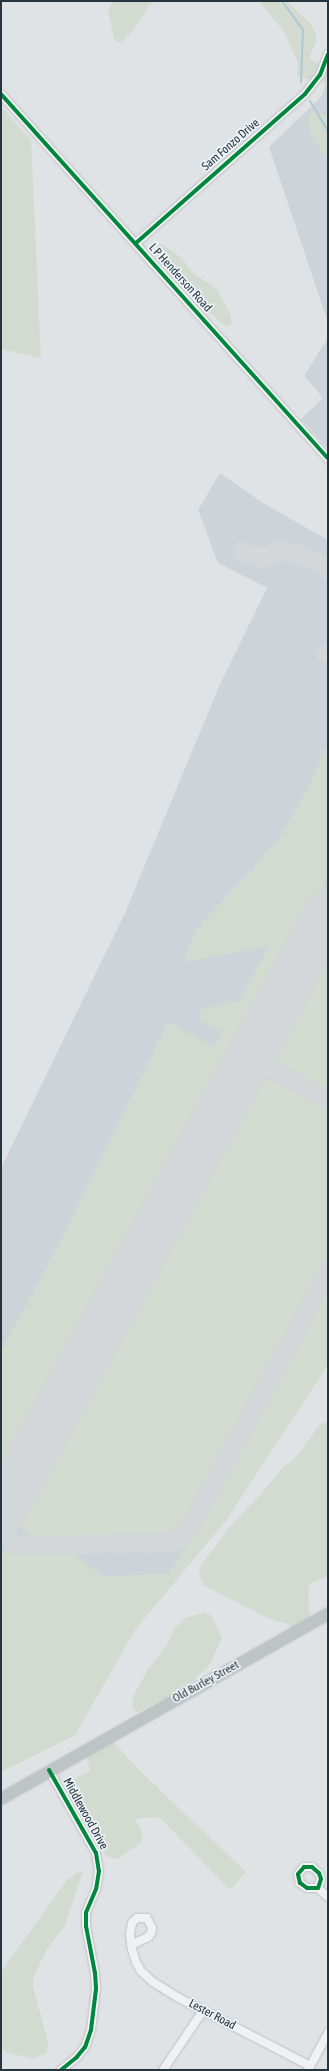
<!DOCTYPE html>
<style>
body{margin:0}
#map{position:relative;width:329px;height:2071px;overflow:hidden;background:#e0e3e5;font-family:"Asap Condensed",sans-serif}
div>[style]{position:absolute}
.built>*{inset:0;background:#cdd4d9}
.green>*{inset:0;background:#d3dad0}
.stream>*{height:2px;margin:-1px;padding:0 1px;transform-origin:1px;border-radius:1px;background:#acc9d3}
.taxiway>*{height:19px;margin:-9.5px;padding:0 9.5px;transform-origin:9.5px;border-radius:9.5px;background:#d4d7d9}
.runway>*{height:48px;margin:-24px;padding:0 24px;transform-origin:24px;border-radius:24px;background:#d4d7d9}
.roads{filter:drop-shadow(0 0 1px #bec1c3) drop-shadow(0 0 1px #bec1c3)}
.street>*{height:8px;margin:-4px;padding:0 4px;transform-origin:4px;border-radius:4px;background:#eff1f2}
.secondary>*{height:11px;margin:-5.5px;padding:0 5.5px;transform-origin:5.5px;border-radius:5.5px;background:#bec3c6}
.cycleway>*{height:4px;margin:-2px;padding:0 2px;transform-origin:2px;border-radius:2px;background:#00873e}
span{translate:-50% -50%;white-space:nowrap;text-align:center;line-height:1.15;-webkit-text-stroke:3.5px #edf3f6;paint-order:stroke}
.street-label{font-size:12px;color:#263640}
.frame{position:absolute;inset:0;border:2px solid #263640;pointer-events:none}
</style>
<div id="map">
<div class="built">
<div style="clip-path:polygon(328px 80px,328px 323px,269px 147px,321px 97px)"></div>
<div style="clip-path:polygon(328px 338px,328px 449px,301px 419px,323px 398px,304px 376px)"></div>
<div style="clip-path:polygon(220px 473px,263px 503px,328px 540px,328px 1364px,227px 1519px,134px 1631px,75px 1735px,1px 1772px,1px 1168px,125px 913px,220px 684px,267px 588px,218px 563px,198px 510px)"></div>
</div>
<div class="green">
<div style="clip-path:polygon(113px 1px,171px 1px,152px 3px,149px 5px,136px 27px,121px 43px,114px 40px,108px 11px)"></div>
<div style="clip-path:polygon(259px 1px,287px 1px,310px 23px,316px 34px,316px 42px,309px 58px,328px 70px,328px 89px,322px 81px,305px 79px,297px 75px,298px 63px,284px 32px)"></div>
<div style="clip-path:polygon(1px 107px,31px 140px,41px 358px,1px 349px)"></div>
<div style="clip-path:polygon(312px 112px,318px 112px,328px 115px,328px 161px,309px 132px,308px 120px)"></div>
<div style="clip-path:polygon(162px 244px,182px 258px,192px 272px,217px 289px,231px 315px,231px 324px,228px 326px,224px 325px,195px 299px,180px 278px,167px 267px,157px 248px,158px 245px)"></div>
<div style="clip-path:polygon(328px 744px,328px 879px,1px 1479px,1px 1351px,58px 1246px,168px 1022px,214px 1047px,222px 1032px,200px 1021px,199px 1017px,201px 1009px,239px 1001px,269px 946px,184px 962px,195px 932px,203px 921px,254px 868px,282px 834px,310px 784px)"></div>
<div style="clip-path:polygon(328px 950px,328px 1091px,280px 1065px,276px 1061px,273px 1052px,274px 1047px)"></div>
<div style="clip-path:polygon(262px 1079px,275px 1080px,328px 1109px,328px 1257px,180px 1529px,170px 1534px,30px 1537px,20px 1526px,19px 1515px,254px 1082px)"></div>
<div style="clip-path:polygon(328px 1284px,328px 1364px,227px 1519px,134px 1631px,75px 1735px,1px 1772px,1px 1553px,71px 1551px,102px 1576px,167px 1574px,176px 1563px)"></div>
<div style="clip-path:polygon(328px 1421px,328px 1576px,313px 1582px,308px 1587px,310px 1623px,297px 1631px,290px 1625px,267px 1618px,203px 1585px,199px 1573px,201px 1565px,232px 1524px,262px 1493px,283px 1467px,291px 1462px,302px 1450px,319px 1425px)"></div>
<div style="clip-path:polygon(206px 1612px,212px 1616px,222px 1638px,209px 1666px,184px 1689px,137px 1712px,133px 1710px,132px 1702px,136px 1691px,147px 1671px,167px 1645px,174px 1629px,185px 1618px)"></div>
<div style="clip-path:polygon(111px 1739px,139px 1770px,246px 1872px,230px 1890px,159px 1817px,135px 1819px,142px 1832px,141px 1843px,117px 1859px,106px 1856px,75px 1801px,64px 1787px,78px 1777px,90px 1771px,86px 1752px)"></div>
<div style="clip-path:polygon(79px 1871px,83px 1871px,65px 1926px,47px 1949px,34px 1976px,33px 1987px,48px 2042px,47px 2053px,32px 2059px,8px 2053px,1px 2048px,1px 1972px,67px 1880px)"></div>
</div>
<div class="stream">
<div style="left:282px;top:1px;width:36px;rotate:54deg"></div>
<div style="left:303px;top:30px;width:52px;rotate:92.2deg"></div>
<div style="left:310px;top:101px;width:35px;rotate:59deg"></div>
</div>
<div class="taxiway">
<div style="left:242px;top:551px;width:11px;rotate:27deg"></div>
<div style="left:252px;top:556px;width:7px;rotate:8deg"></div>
<div style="left:259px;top:557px;width:20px;rotate:-18deg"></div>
<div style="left:278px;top:551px;width:21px;rotate:5deg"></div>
<div style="left:299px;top:553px;width:34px;rotate:30deg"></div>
<div style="left:326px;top:654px;width:2px;rotate:27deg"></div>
<div style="left:311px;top:944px;width:17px;rotate:-10deg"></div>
<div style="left:250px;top:1057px;width:89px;rotate:28.9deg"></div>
<div style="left:1px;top:1536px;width:3px;rotate:72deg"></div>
<div style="left:2px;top:1539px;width:16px;rotate:22deg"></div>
<div style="left:17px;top:1545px;width:151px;rotate:-1.1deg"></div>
<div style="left:168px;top:1542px;width:11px;rotate:-22deg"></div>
<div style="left:178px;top:1538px;width:16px;rotate:-45deg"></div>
<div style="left:189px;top:1527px;width:291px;rotate:-61.5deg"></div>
</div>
<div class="runway">
<div style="left:1px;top:1513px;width:683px;rotate:-61.41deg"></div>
</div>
<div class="roads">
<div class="street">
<div style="left:1px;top:94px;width:489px;rotate:48.1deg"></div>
<div style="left:136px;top:243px;width:225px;rotate:-41.4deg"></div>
<div style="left:305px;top:94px;width:24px;rotate:-52deg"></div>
<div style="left:320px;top:75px;width:22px;rotate:-69deg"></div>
<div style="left:49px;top:1770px;width:95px;rotate:60.5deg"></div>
<div style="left:96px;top:1853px;width:18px;rotate:81deg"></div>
<div style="left:99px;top:1871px;width:18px;rotate:99deg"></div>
<div style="left:96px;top:1889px;width:26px;rotate:113deg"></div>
<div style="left:86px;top:1913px;width:13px;rotate:90deg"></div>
<div style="left:86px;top:1926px;width:48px;rotate:79.2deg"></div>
<div style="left:95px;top:1973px;width:16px;rotate:86deg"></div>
<div style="left:96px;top:1989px;width:41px;rotate:97deg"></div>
<div style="left:91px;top:2030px;width:18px;rotate:109deg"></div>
<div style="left:85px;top:2047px;width:13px;rotate:129deg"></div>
<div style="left:77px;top:2057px;width:21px;rotate:141deg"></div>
<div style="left:304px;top:1867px;width:8px"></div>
<div style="left:312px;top:1867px;width:9px;rotate:41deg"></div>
<div style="left:319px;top:1873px;width:6px;rotate:72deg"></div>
<div style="left:321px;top:1879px;width:9px;rotate:108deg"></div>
<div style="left:318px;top:1888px;width:11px;rotate:180deg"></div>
<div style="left:307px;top:1888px;width:9px;rotate:-144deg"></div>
<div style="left:300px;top:1883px;width:9px;rotate:-103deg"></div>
<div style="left:298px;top:1874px;width:9px;rotate:-49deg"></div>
<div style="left:318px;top:1888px;width:13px;rotate:42deg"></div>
<div style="left:131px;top:1945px;width:19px;rotate:-25deg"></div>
<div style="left:148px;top:1937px;width:5px;rotate:-53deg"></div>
<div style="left:151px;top:1933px;width:5px;rotate:-79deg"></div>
<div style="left:152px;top:1928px;width:11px;rotate:-117deg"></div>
<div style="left:147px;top:1918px;width:10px;rotate:180deg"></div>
<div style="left:137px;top:1918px;width:7px;rotate:135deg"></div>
<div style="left:132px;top:1923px;width:11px;rotate:100deg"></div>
<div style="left:130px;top:1934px;width:15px;rotate:82deg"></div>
<div style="left:132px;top:1949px;width:14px;rotate:73deg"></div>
<div style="left:136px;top:1962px;width:10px;rotate:61deg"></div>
<div style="left:141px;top:1971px;width:16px;rotate:43deg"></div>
<div style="left:153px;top:1982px;width:31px;rotate:32deg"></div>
<div style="left:179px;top:1998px;width:148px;rotate:27.4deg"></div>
<div style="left:163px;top:2070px;width:71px;rotate:-55.9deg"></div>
<div style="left:308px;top:2070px;width:42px;rotate:-61.6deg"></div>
</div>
<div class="secondary">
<div style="left:1px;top:1798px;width:376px;rotate:-29.5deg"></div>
</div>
</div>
<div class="cycleway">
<div style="left:1px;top:94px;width:489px;rotate:48.1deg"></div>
<div style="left:136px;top:243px;width:225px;rotate:-41.4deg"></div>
<div style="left:305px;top:94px;width:24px;rotate:-52deg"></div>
<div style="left:320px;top:75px;width:22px;rotate:-69deg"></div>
<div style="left:49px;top:1770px;width:95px;rotate:60.5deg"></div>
<div style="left:96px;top:1853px;width:18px;rotate:81deg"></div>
<div style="left:99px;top:1871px;width:18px;rotate:99deg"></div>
<div style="left:96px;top:1889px;width:26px;rotate:113deg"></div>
<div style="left:86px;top:1913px;width:13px;rotate:90deg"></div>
<div style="left:86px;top:1926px;width:48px;rotate:79.2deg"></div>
<div style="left:95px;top:1973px;width:16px;rotate:86deg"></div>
<div style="left:96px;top:1989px;width:41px;rotate:97deg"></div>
<div style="left:91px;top:2030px;width:18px;rotate:109deg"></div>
<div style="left:85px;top:2047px;width:13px;rotate:129deg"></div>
<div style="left:77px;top:2057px;width:21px;rotate:141deg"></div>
<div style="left:304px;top:1867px;width:8px"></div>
<div style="left:312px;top:1867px;width:9px;rotate:41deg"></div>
<div style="left:319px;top:1873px;width:6px;rotate:72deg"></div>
<div style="left:321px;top:1879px;width:9px;rotate:108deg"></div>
<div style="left:318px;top:1888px;width:11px;rotate:180deg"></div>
<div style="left:307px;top:1888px;width:9px;rotate:-144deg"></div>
<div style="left:300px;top:1883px;width:9px;rotate:-103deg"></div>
<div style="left:298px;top:1874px;width:9px;rotate:-49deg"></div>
</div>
<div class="street-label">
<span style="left:231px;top:145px;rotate:-41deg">Sam Fonzo Drive</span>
<span style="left:180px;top:278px;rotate:48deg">L P Henderson Road</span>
<span style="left:206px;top:1682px;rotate:-29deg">Old Burley Street</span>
<span style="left:85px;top:1814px;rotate:61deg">Middlewood Drive</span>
<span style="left:212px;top:2015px;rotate:28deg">Lester Road</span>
</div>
<div class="frame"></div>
</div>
